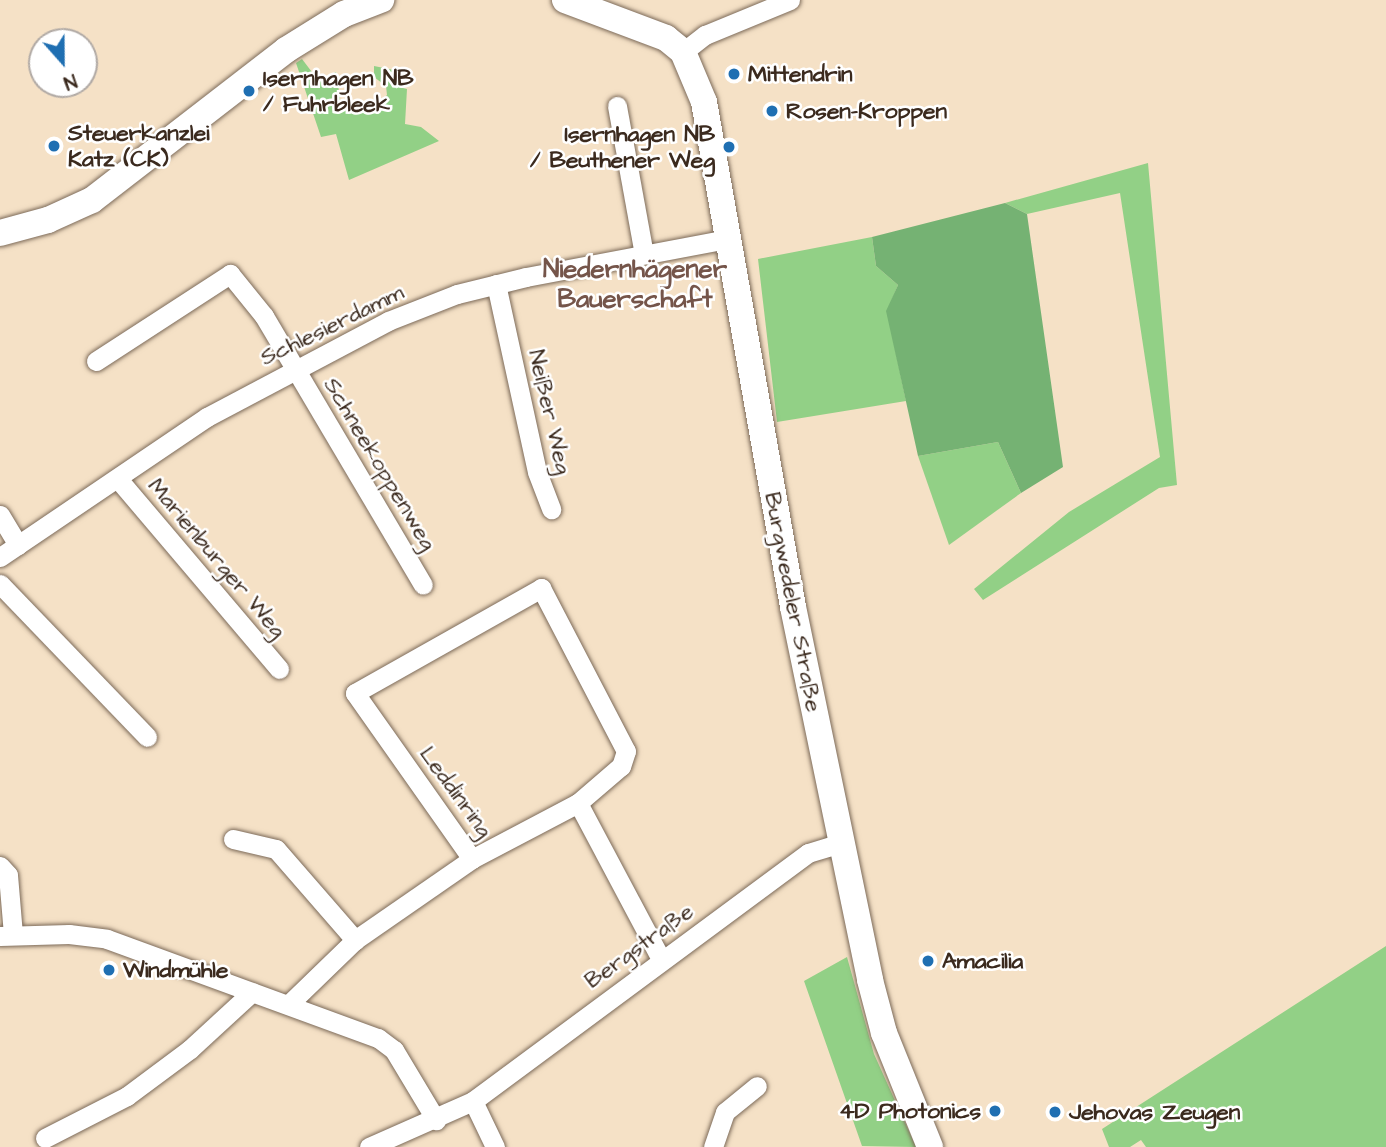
<!DOCTYPE html>
<meta charset="utf-8">
<style>
body{margin:0}
#map{position:relative;width:1386px;height:1147px;overflow:hidden;background:#f5e1c6;font-family:"Architects Daughter",sans-serif}
div>[style]{position:absolute}
.green>*{inset:0;background:#92d086}
.forest>*{inset:0;background:#75b273}
.roads{filter:drop-shadow(0 0 2px #7c6a59) drop-shadow(0 0 2px #7c6a59)}
.minor>*{height:19px;margin:-9.5px;padding:0 9.5px;transform-origin:9.5px;border-radius:9.5px;background:#fff}
.major>*{height:26px;margin:-13px;padding:0 13px;transform-origin:13px;border-radius:13px;background:#fff}
.dots>*{width:19px;height:19px;translate:-50% -50%;box-sizing:border-box;border:4px solid #fff;border-radius:50%}
span{translate:-50% -50%;white-space:nowrap;text-align:center;line-height:1.15;-webkit-text-stroke:5px #fff;paint-order:stroke}
.poi-label{font-size:23px;color:#3b2a1e;font-weight:700}
.left{translate:0 -50%;text-align:left}
.right{translate:-100% -50%;text-align:right}
.street-label{font-size:23px;color:#3b2a1e}
.quarter-label{font-size:26px;color:#75554a;font-weight:700}
.north{position:absolute;left:28px;top:28px;width:70px;height:70px;box-sizing:border-box;background:#fff;border:2px solid #b1aaa5;border-radius:50%;rotate:159deg;font-size:19px;font-weight:700;line-height:28px;text-align:center;color:#3b2a1e}
.north::after{content:'';display:block;margin:auto;width:24px;height:32px;background:#1f6fb2;clip-path:polygon(50% 0,100% 100%,50% 72%,0 100%)}
</style>
<div id="map">
<div class="green">
<div style="clip-path:polygon(302px 59px,318px 80px,336px 72px,342px 111px,376px 106px,387px 95px,386px 86px,374px 77px,374px 66px,399px 71px,399px 87px,407px 89px,405px 124px,421px 127px,439px 141px,349px 180px,336px 134px,321px 137px,296px 63px)"></div>
<div style="clip-path:polygon(1148px 163px,1177px 485px,1159px 488px,983px 600px,974px 589px,1069px 512px,1160px 457px,1120px 193px,1027px 214px,1005px 203px)"></div>
<div style="clip-path:polygon(872px 237px,876px 266px,898px 285px,887px 311px,906px 401px,777px 422px,758px 259px)"></div>
<div style="clip-path:polygon(998px 442px,1021px 493px,949px 545px,918px 456px)"></div>
<div style="clip-path:polygon(1386px 946px,1386px 1147px,1146px 1147px,1141px 1140px,1130px 1147px,1109px 1147px,1102px 1129px)"></div>
<div style="clip-path:polygon(847px 957px,874px 1054px,916px 1147px,862px 1146px,804px 981px)"></div>
</div>
<div class="forest">
<div style="clip-path:polygon(1005px 203px,1027px 214px,1063px 467px,1021px 493px,998px 442px,918px 456px,886px 311px,898px 285px,876px 266px,872px 237px)"></div>
</div>
<div class="roads">
<div class="minor">
<div style="left:683px;top:52px;width:28px;rotate:-38deg"></div>
<div style="left:705px;top:35px;width:92px;rotate:-22.4deg"></div>
<div style="left:617px;top:106px;width:150px;rotate:79.7deg"></div>
<div style="left:496px;top:284px;width:192px;rotate:77.7deg"></div>
<div style="left:537px;top:472px;width:40px;rotate:69deg"></div>
<div style="left:96px;top:361px;width:160px;rotate:-33deg"></div>
<div style="left:230px;top:274px;width:54px;rotate:51deg"></div>
<div style="left:264px;top:316px;width:312px;rotate:59.4deg"></div>
<div style="left:118px;top:479px;width:249px;rotate:49.7deg"></div>
<div style="left:0;top:515px;width:35px;rotate:59deg"></div>
<div style="left:0;top:557px;width:250px;rotate:-34.1deg"></div>
<div style="left:207px;top:417px;width:205px;rotate:-27.9deg"></div>
<div style="left:388px;top:321px;width:74px;rotate:-21.4deg"></div>
<div style="left:457px;top:294px;width:71px;rotate:-13.8deg"></div>
<div style="left:526px;top:277px;width:206px;rotate:-10.7deg"></div>
<div style="left:0;top:584px;width:212px;rotate:46.1deg"></div>
<div style="left:541px;top:588px;width:184px;rotate:62.5deg"></div>
<div style="left:626px;top:751px;width:16px;rotate:108deg"></div>
<div style="left:621px;top:766px;width:57px;rotate:139.3deg"></div>
<div style="left:578px;top:803px;width:120px;rotate:152.2deg"></div>
<div style="left:472px;top:859px;width:203px;rotate:-125.2deg"></div>
<div style="left:355px;top:693px;width:214px;rotate:-29.4deg"></div>
<div style="left:578px;top:803px;width:177px;rotate:62deg"></div>
<div style="left:233px;top:839px;width:44px;rotate:13.1deg"></div>
<div style="left:276px;top:849px;width:121px;rotate:49deg"></div>
<div style="left:0;top:866px;width:12px;rotate:48deg"></div>
<div style="left:8px;top:875px;width:60px;rotate:85.2deg"></div>
<div style="left:0;top:936px;width:69px;rotate:-1.7deg"></div>
<div style="left:69px;top:934px;width:38px;rotate:7deg"></div>
<div style="left:107px;top:939px;width:289px;rotate:20.1deg"></div>
<div style="left:378px;top:1038px;width:20px;rotate:37deg"></div>
<div style="left:394px;top:1050px;width:82px;rotate:59deg"></div>
<div style="left:289px;top:1004px;width:92px;rotate:-44.1deg"></div>
<div style="left:355px;top:940px;width:142px;rotate:-34.7deg"></div>
<div style="left:473px;top:1101px;width:51px;rotate:64.4deg"></div>
<div style="left:45px;top:1138px;width:92px;rotate:-27.1deg"></div>
<div style="left:127px;top:1096px;width:79px;rotate:-36.7deg"></div>
<div style="left:190px;top:1049px;width:84px;rotate:-42.6deg"></div>
<div style="left:369px;top:1147px;width:114px;rotate:-23.9deg"></div>
<div style="left:473px;top:1101px;width:417px;rotate:-36.5deg"></div>
<div style="left:808px;top:853px;width:34px;rotate:-17deg"></div>
<div style="left:713px;top:1147px;width:37px;rotate:-71deg"></div>
<div style="left:725px;top:1112px;width:41px;rotate:-39.1deg"></div>
</div>
<div class="major">
<div style="left:565px;top:0;width:108px;rotate:20.6deg"></div>
<div style="left:666px;top:38px;width:22px;rotate:39deg"></div>
<div style="left:683px;top:52px;width:54px;rotate:67.2deg"></div>
<div style="left:704px;top:102px;width:513px;rotate:80deg"></div>
<div style="left:793px;top:607px;width:381px;rotate:78.3deg"></div>
<div style="left:870px;top:980px;width:55px;rotate:75.2deg"></div>
<div style="left:884px;top:1033px;width:123px;rotate:68deg"></div>
<div style="left:0;top:233px;width:50px;rotate:-15.2deg"></div>
<div style="left:48px;top:220px;width:48px;rotate:-24.4deg"></div>
<div style="left:92px;top:200px;width:245px;rotate:-37.7deg"></div>
<div style="left:286px;top:50px;width:68px;rotate:-31.8deg"></div>
<div style="left:344px;top:14px;width:40px;rotate:-21deg"></div>
</div>
</div>
<div class="dots">
<div style="left:734px;top:74px;background:#1f6fb2"></div>
<div style="left:249px;top:91px;background:#1f6fb2"></div>
<div style="left:772px;top:111px;background:#1f6fb2"></div>
<div style="left:54px;top:146px;background:#1f6fb2"></div>
<div style="left:729px;top:147px;background:#1f6fb2"></div>
<div style="left:928px;top:961px;background:#1f6fb2"></div>
<div style="left:109px;top:970px;background:#1f6fb2"></div>
<div style="left:995px;top:1111px;background:#1f6fb2"></div>
<div style="left:1055px;top:1112px;background:#1f6fb2"></div>
</div>
<div class="poi-label">
<span class="left" style="left:748px;top:74px">Mittendrin</span>
<span class="left" style="left:263px;top:91px">Isernhagen NB<br>/ Fuhrbleek</span>
<span class="left" style="left:786px;top:111px">Rosen-Kroppen</span>
<span class="left" style="left:68px;top:146px">Steuerkanzlei<br>Katz (CK)</span>
<span class="right" style="left:715px;top:147px">Isernhagen NB<br>/ Beuthener Weg</span>
<span class="left" style="left:942px;top:961px">Amacilia</span>
<span class="left" style="left:123px;top:970px">Windmühle</span>
<span class="right" style="left:981px;top:1111px">4D Photonics</span>
<span class="left" style="left:1069px;top:1112px">Jehovas Zeugen</span>
</div>
<div class="street-label">
<span style="left:332px;top:325px;rotate:-26deg">Schlesierdamm</span>
<span style="left:550px;top:412px;rotate:77deg">Neißer Weg</span>
<span style="left:380px;top:464px;rotate:59deg">Schneekoppenweg</span>
<span style="left:217px;top:558px;rotate:50deg">Marienburger Weg</span>
<span style="left:793px;top:602px;rotate:79deg">Burgwedeler Straße</span>
<span style="left:456px;top:792px;rotate:54deg">Leddinring</span>
<span style="left:639px;top:946px;rotate:-36deg">Bergstraße</span>
</div>
<div class="quarter-label">
<span style="left:635px;top:285px">Niedernhägener<br>Bauerschaft</span>
</div>
<div class="north">N</div>
</div>
